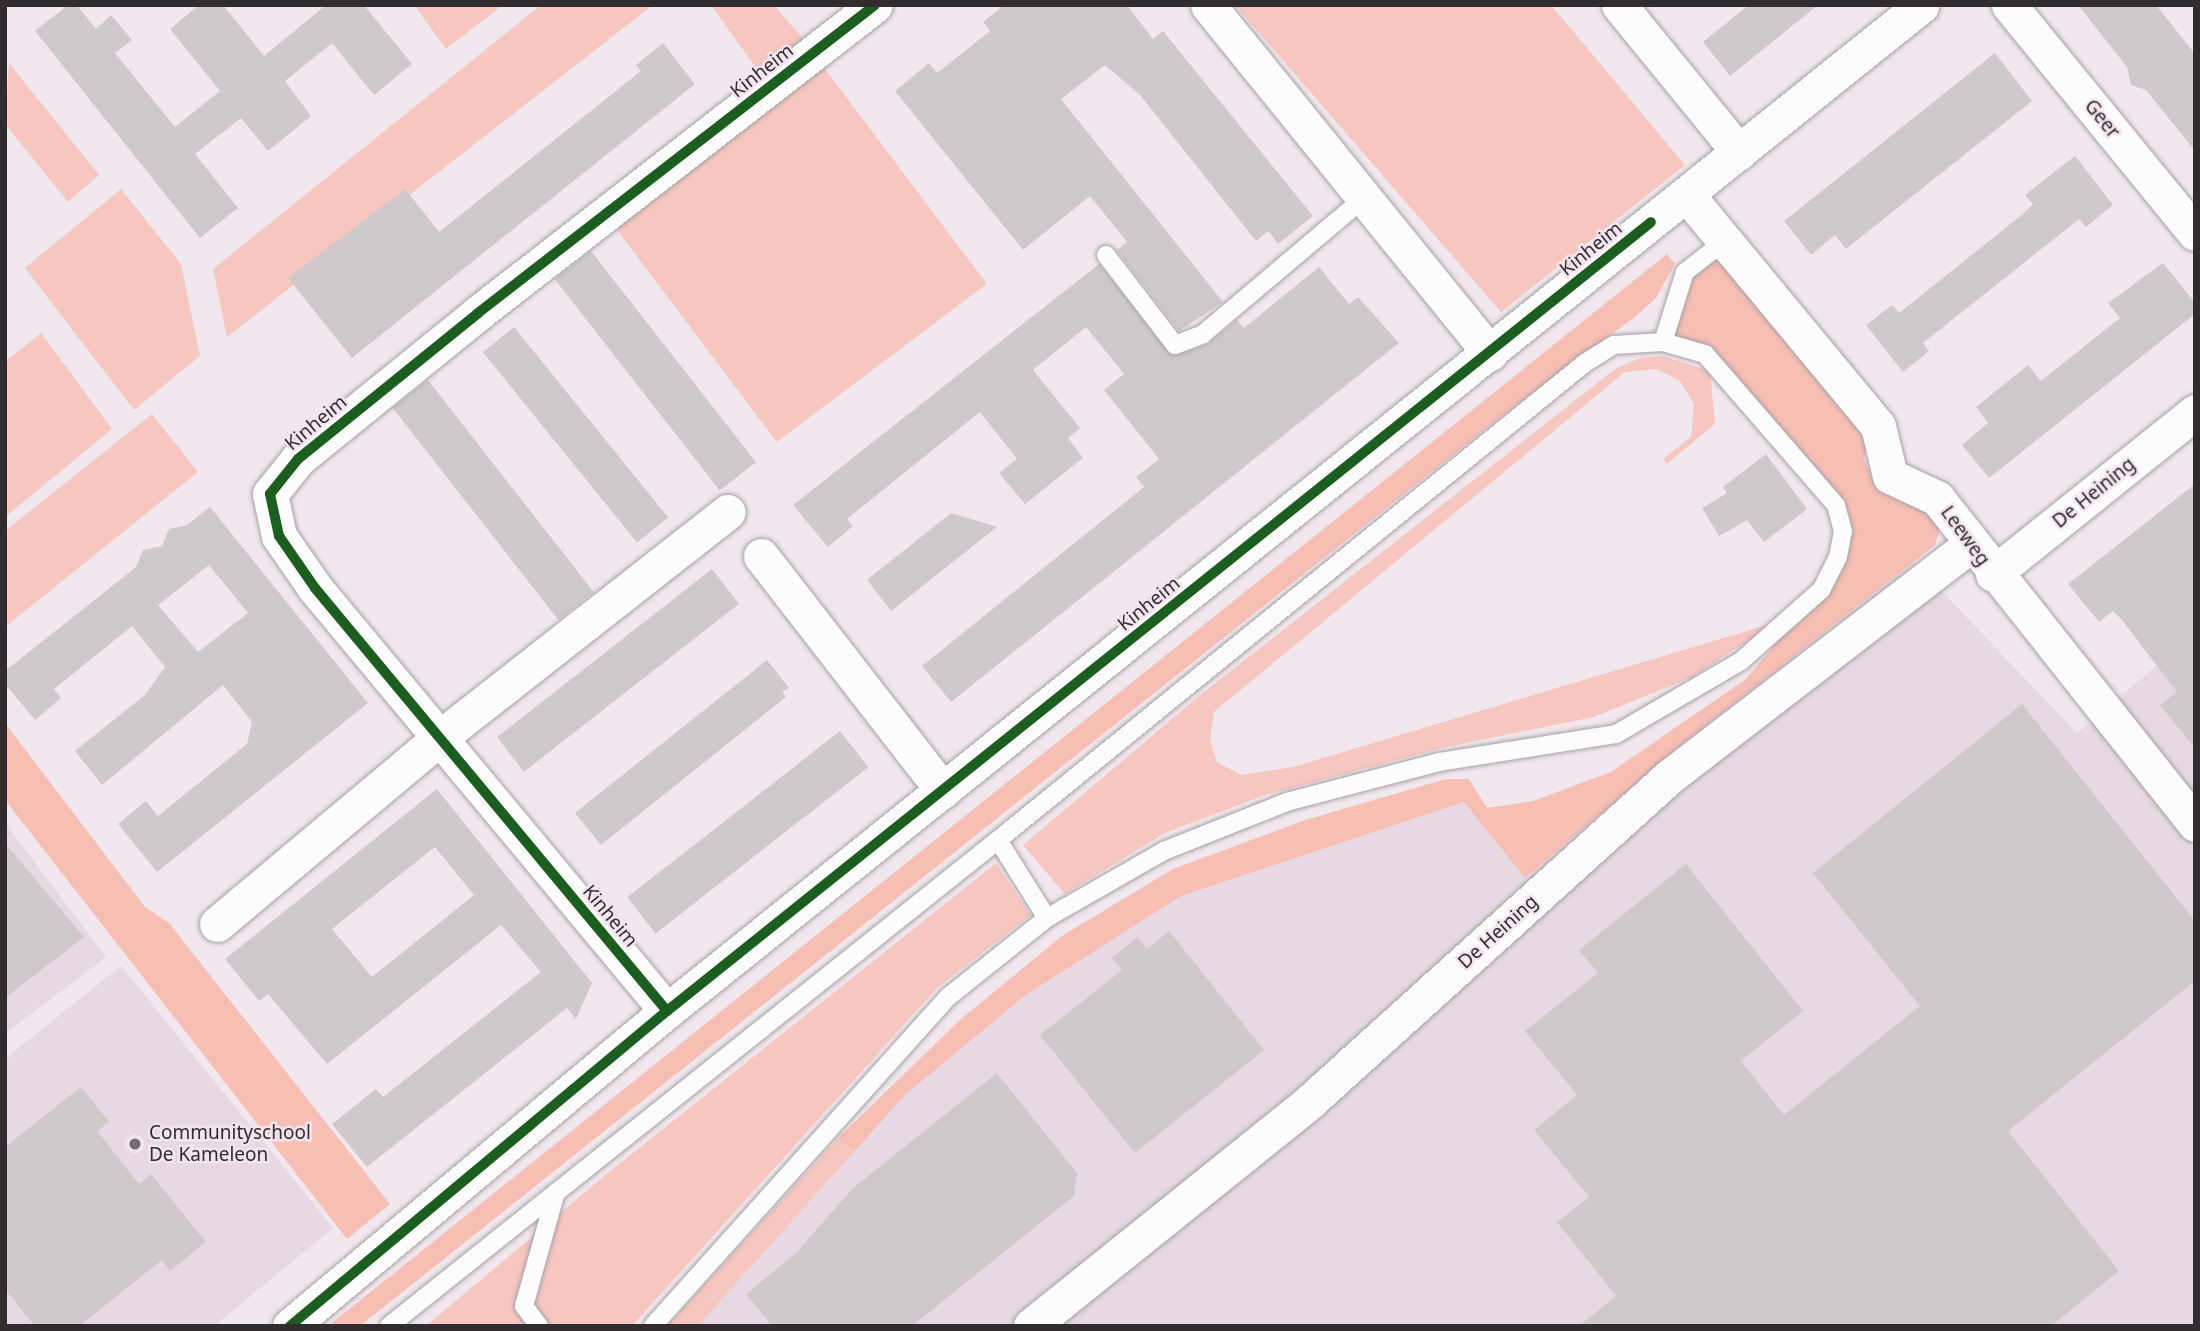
<!DOCTYPE html>
<style>
body{margin:0}
#map{position:relative;width:2200px;height:1331px;overflow:hidden;background:#f0e8ee;font-family:"Noto Sans",sans-serif}
div>[style]{position:absolute}
.built>*{inset:0;background:#e6d9e3}
.green>*{inset:0;background:#f6c7bf;transform-origin:0 0}
.forest>*{inset:0;background:#f7beb3}
.building>*{inset:0;background:#cfc9cc;transform-origin:0 0}
.roads{filter:drop-shadow(0 0 2px #a6a0a5) drop-shadow(0 0 2px #a6a0a5)}
.lane>*{height:18px;margin:-9px;padding:0 9px;transform-origin:9px;border-radius:9px;background:#fdfcfc}
.street>*{height:35px;margin:-17.5px;padding:0 17.5px;transform-origin:17.5px;border-radius:17.5px;background:#fdfcfc}
.cycleway>*{height:10px;margin:-5px;padding:0 5px;transform-origin:5px;border-radius:5px;background:#1b5e20}
.dots>*{width:19px;height:19px;translate:-50% -50%;box-sizing:border-box;border:4px solid #f3e5ef;border-radius:50%}
span{translate:-50% -50%;white-space:nowrap;text-align:center;line-height:1.15;-webkit-text-stroke:5px #f3e5ef;paint-order:stroke}
.street-label{font-size:19px;color:#312c2f}
.poi-label{font-size:19px;color:#312c2f}
.left{translate:0 -50%;text-align:left}
.frame{position:absolute;inset:0;border:7px solid #312c2f;pointer-events:none}
</style>
<div id="map">
<div class="built">
<div style="clip-path:polygon(1914px 562px,2077px 733px,2195px 633px,2195px 1326px,698px 1326px,906px 1094px,1026px 995px,1181px 896px,1464px 802px,1526px 878px,1698px 731px)"></div>
<div style="clip-path:polygon(5px 823px,106px 957px,5px 1034px)"></div>
<div style="clip-path:polygon(121px 966px,333px 1228px,214px 1326px,5px 1326px,5px 1059px)"></div>
</div>
<div class="green">
<div style="clip-path:polygon(414px 5px,503px 5px,446px 49px)"></div>
<div style="clip-path:polygon(541px 5px,653px 5px,227px 337px,213px 269px)"></div>
<div style="clip-path:polygon(711px 5px,774px 5px,806px 42px,761px 75px)"></div>
<div style="clip-path:polygon(1235px 5px,1551px 5px,1685px 165px,1501px 312px)"></div>
<div style="left:819px;top:61px;width:279px;height:263px;rotate:53deg"></div>
<div style="clip-path:polygon(9px 63px,99px 175px,68px 202px,5px 124px)"></div>
<div style="clip-path:polygon(121px 189px,181px 264px,200px 356px,134px 410px,25px 268px)"></div>
<div style="clip-path:polygon(41px 333px,112px 429px,5px 517px,5px 362px)"></div>
<div style="clip-path:polygon(1663px 356px,1710px 371px,1715px 424px,1667px 464px,1663px 459px,1691px 437px,1694px 404px,1680px 381px,1656px 369px,1625px 372px,1214px 712px,1210px 740px,1217px 762px,1241px 775px,1293px 767px,1777px 622px,1692px 677px,1594px 717px,1442px 748px,1265px 795px,1165px 833px,1065px 894px,1023px 845px,1199px 696px,1615px 369px,1640px 358px)"></div>
<div style="clip-path:polygon(152px 414px,198px 472px,5px 627px,5px 531px)"></div>
<div style="clip-path:polygon(996px 863px,1031px 915px,937px 988px,632px 1326px,426px 1326px,604px 1176px)"></div>
<div style="clip-path:polygon(838px 1138px,854px 1152px,698px 1326px,667px 1326px)"></div>
</div>
<div class="forest">
<div style="clip-path:polygon(1713px 250px,1869px 435px,1864px 459px,1875px 485px,1898px 499px,1915px 500px,1941px 525px,1935px 545px,1698px 731px,1525px 878px,1464px 802px,1181px 896px,1026px 995px,906px 1094px,854px 1152px,838px 1138px,961px 1019px,1062px 936px,1173px 869px,1302px 821px,1446px 779px,1469px 779px,1487px 808px,1533px 801px,1611px 772px,1746px 679px,1821px 590px,1843px 519px,1720px 367px,1663px 342px,1685px 272px)"></div>
<div style="clip-path:polygon(1667px 254px,1675px 264px,1656px 298px,1636px 316px,1512px 408px,360px 1326px,328px 1326px)"></div>
<div style="clip-path:polygon(5px 723px,145px 907px,169px 923px,390px 1204px,347px 1239px,5px 800px)"></div>
</div>
<div class="building">
<div style="clip-path:polygon(68px 5px,77px 5px,96px 29px,111px 15px,132px 40px,115px 53px,175px 127px,220px 91px,170px 29px,199px 5px,223px 5px,264px 56px,326px 5px,364px 5px,412px 64px,374px 95px,332px 43px,285px 81px,311px 116px,268px 151px,241px 118px,195px 154px,238px 208px,200px 238px,35px 31px)"></div>
<div style="clip-path:polygon(1004px 5px,1127px 5px,1153px 39px,1163px 31px,1313px 216px,1278px 244px,1268px 231px,1256px 241px,1140px 95px,1105px 65px,1061px 99px,1223px 302px,1179px 331px,1117px 250px,1127px 242px,1090px 196px,1023px 250px,895px 91px,929px 63px,937px 73px,990px 31px,983px 22px)"></div>
<div style="clip-path:polygon(1749px 5px,1818px 5px,1730px 76px,1703px 42px)"></div>
<div style="clip-path:polygon(2078px 5px,2156px 5px,2195px 54px,2195px 151px,2146px 90px,2131px 85px,2127px 67px)"></div>
<div style="clip-path:polygon(663px 43px,695px 84px,352px 358px,288px 278px,405px 189px,439px 232px,641px 71px,636px 65px)"></div>
<div style="clip-path:polygon(1995px 53px,2032px 101px,1846px 249px,1835px 235px,1811px 255px,1784px 221px)"></div>
<div style="clip-path:polygon(2075px 156px,2113px 205px,2086px 227px,2079px 219px,1923px 343px,1929px 351px,1903px 372px,1866px 325px,1892px 305px,1899px 313px,2024px 213px,2033px 204px,2025px 195px)"></div>
<div style="left:591px;top:251px;width:268px;height:46px;rotate:52deg"></div>
<div style="clip-path:polygon(2163px 263px,2195px 303px,2195px 314px,1989px 478px,1962px 445px,1988px 423px,1976px 407px,2028px 365px,2041px 381px,2120px 318px,2108px 303px)"></div>
<div style="clip-path:polygon(1099px 264px,1173px 356px,1208px 344px,1237px 320px,1244px 328px,1319px 267px,1349px 304px,1358px 297px,1399px 343px,951px 702px,922px 666px,1144px 487px,1136px 477px,1159px 459px,1104px 390px,1124px 374px,1086px 327px,1033px 370px,1080px 428px,1068px 438px,1083px 458px,1025px 504px,999px 473px,1017px 459px,980px 412px,847px 519px,853px 526px,828px 547px,793px 505px)"></div>
<div style="left:514px;top:327px;width:245px;height:40px;rotate:51deg"></div>
<div style="left:428px;top:380px;width:269px;height:45px;rotate:52deg"></div>
<div style="clip-path:polygon(1766px 454px,1807px 509px,1764px 542px,1747px 520px,1719px 536px,1702px 508px,1727px 493px,1723px 487px)"></div>
<div style="clip-path:polygon(2195px 484px,2195px 748px,2160px 705px,2177px 692px,2122px 620px,2113px 611px,2099px 622px,2068px 584px)"></div>
<div style="clip-path:polygon(evenodd,210px 507px,368px 703px,157px 872px,118px 824px,146px 801px,158px 816px,247px 744px,252px 722px,223px 685px,102px 785px,75px 751px,145px 695px,165px 667px,132px 626px,54px 689px,61px 698px,35px 720px,5px 684px,5px 671px,136px 567px,143px 550px,162px 546px,169px 529px,187px 525px,210px 507px,209px 565px,248px 613px,198px 652px,158px 605px,209px 565px)"></div>
<div style="clip-path:polygon(951px 513px,997px 527px,891px 611px,867px 580px)"></div>
<div style="left:712px;top:569px;width:44px;height:273px;rotate:52deg"></div>
<div style="clip-path:polygon(767px 660px,789px 688px,782px 691px,786px 697px,601px 845px,575px 813px)"></div>
<div style="clip-path:polygon(2022px 704px,2195px 921px,2195px 981px,2008px 1131px,2119px 1271px,2051px 1326px,1579px 1326px,1616px 1296px,1557px 1222px,1589px 1197px,1534px 1130px,1577px 1095px,1525px 1031px,1598px 973px,1579px 950px,1686px 864px,1803px 1011px,1741px 1061px,1784px 1115px,1920px 1006px,1813px 873px)"></div>
<div style="left:840px;top:731px;width:46px;height:270px;rotate:52deg"></div>
<div style="clip-path:polygon(evenodd,437px 789px,592px 983px,576px 1019px,567px 1008px,367px 1167px,332px 1124px,376px 1089px,383px 1097px,541px 972px,501px 925px,327px 1064px,268px 994px,259px 1001px,225px 959px,437px 789px,435px 847px,474px 895px,372px 977px,332px 929px,435px 847px)"></div>
<div style="clip-path:polygon(5px 843px,84px 937px,5px 998px)"></div>
<div style="clip-path:polygon(1169px 931px,1264px 1050px,1135px 1153px,1040px 1035px,1122px 970px,1112px 958px,1137px 937px,1147px 949px)"></div>
<div style="clip-path:polygon(997px 1073px,1077px 1173px,1074px 1196px,912px 1326px,772px 1326px,746px 1294px,796px 1253px,853px 1188px)"></div>
<div style="clip-path:polygon(81px 1087px,109px 1122px,97px 1131px,139px 1184px,151px 1174px,206px 1242px,170px 1271px,162px 1260px,79px 1326px,35px 1326px,5px 1289px,5px 1147px)"></div>
</div>
<div class="roads">
<div class="lane">
<div style="left:1106px;top:255px;width:113px;rotate:52.5deg"></div>
<div style="left:1175px;top:345px;width:30px;rotate:-21deg"></div>
<div style="left:1203px;top:334px;width:211px;rotate:-40.2deg"></div>
<div style="left:1663px;top:342px;width:73px;rotate:-72.6deg"></div>
<div style="left:1685px;top:272px;width:51px;rotate:-37.8deg"></div>
<div style="left:998px;top:840px;width:756px;rotate:-39.1deg"></div>
<div style="left:1585px;top:363px;width:34px;rotate:-32deg"></div>
<div style="left:1614px;top:345px;width:49px;rotate:-3.5deg"></div>
<div style="left:1663px;top:342px;width:44px;rotate:15.9deg"></div>
<div style="left:1705px;top:354px;width:200px;rotate:49.1deg"></div>
<div style="left:1836px;top:505px;width:27px;rotate:75deg"></div>
<div style="left:1843px;top:531px;width:26px;rotate:101deg"></div>
<div style="left:1838px;top:557px;width:37px;rotate:117deg"></div>
<div style="left:1821px;top:590px;width:107px;rotate:138.4deg"></div>
<div style="left:1741px;top:661px;width:145px;rotate:149.7deg"></div>
<div style="left:1616px;top:734px;width:179px;rotate:171deg"></div>
<div style="left:1439px;top:762px;width:157px;rotate:165.3deg"></div>
<div style="left:1287px;top:802px;width:132px;rotate:158.3deg"></div>
<div style="left:1164px;top:851px;width:135px;rotate:150.2deg"></div>
<div style="left:389px;top:1326px;width:779px;rotate:-38.59deg"></div>
<div style="left:998px;top:840px;width:92px;rotate:57.9deg"></div>
<div style="left:1047px;top:918px;width:127px;rotate:141.4deg"></div>
<div style="left:948px;top:997px;width:442px;rotate:131.9deg"></div>
<div style="left:539px;top:1326px;width:25px;rotate:-127deg"></div>
<div style="left:524px;top:1306px;width:118px;rotate:-74.3deg"></div>
</div>
<div class="street">
<div style="left:1208px;top:5px;width:448px;rotate:51deg"></div>
<div style="left:1619px;top:5px;width:190px;rotate:50.8deg"></div>
<div style="left:2009px;top:5px;width:294px;rotate:50.8deg"></div>
<div style="left:1686px;top:194px;width:301px;rotate:50.4deg"></div>
<div style="left:1878px;top:426px;width:51px;rotate:76.5deg"></div>
<div style="left:1890px;top:476px;width:52px;rotate:25.1deg"></div>
<div style="left:1937px;top:498px;width:416px;rotate:51.6deg"></div>
<div style="left:761px;top:556px;width:297px;rotate:52.2deg"></div>
<div style="left:1993px;top:574px;width:259px;rotate:-38.7deg"></div>
<div style="left:217px;top:924px;width:288px;rotate:-39.9deg"></div>
<div style="left:438px;top:739px;width:368px;rotate:-38.1deg"></div>
<div style="left:667px;top:1011px;width:550px;rotate:-129.77deg"></div>
<div style="left:315px;top:588px;width:63px;rotate:-124.7deg"></div>
<div style="left:279px;top:536px;width:43px;rotate:-102.1deg"></div>
<div style="left:270px;top:494px;width:45px;rotate:-51.3deg"></div>
<div style="left:298px;top:459px;width:232px;rotate:-39deg"></div>
<div style="left:478px;top:313px;width:502px;rotate:-37.8deg"></div>
<div style="left:290px;top:1326px;width:491px;rotate:-39.9deg"></div>
<div style="left:667px;top:1011px;width:1608px;rotate:-38.72deg"></div>
<div style="left:1031px;top:1326px;width:353px;rotate:-38.8deg"></div>
<div style="left:1306px;top:1105px;width:489px;rotate:-42.1deg"></div>
<div style="left:1669px;top:777px;width:380px;rotate:-37.6deg"></div>
</div>
</div>
<div class="cycleway">
<div style="left:667px;top:1011px;width:550px;rotate:-129.77deg"></div>
<div style="left:315px;top:588px;width:63px;rotate:-124.7deg"></div>
<div style="left:279px;top:536px;width:43px;rotate:-102.1deg"></div>
<div style="left:270px;top:494px;width:45px;rotate:-51.3deg"></div>
<div style="left:298px;top:459px;width:232px;rotate:-39deg"></div>
<div style="left:478px;top:313px;width:502px;rotate:-37.8deg"></div>
<div style="left:290px;top:1326px;width:491px;rotate:-39.9deg"></div>
<div style="left:667px;top:1011px;width:1261px;rotate:-38.72deg"></div>
</div>
<div class="dots">
<div style="left:135px;top:1144px;background:#746e72"></div>
</div>
<div class="street-label">
<span style="left:762px;top:71px;rotate:-38deg">Kinheim</span>
<span style="left:2102px;top:119px;rotate:51deg">Geer</span>
<span style="left:1591px;top:249px;rotate:-39deg">Kinheim</span>
<span style="left:316px;top:423px;rotate:-40deg">Kinheim</span>
<span style="left:2094px;top:493px;rotate:-39deg">De Heining</span>
<span style="left:1965px;top:536px;rotate:54deg">Leeweg</span>
<span style="left:1149px;top:604px;rotate:-39deg">Kinheim</span>
<span style="left:610px;top:916px;rotate:50deg">Kinheim</span>
<span style="left:1498px;top:932px;rotate:-42deg">De Heining</span>
</div>
<div class="poi-label">
<span class="left" style="left:149px;top:1144px">Communityschool<br>De Kameleon</span>
</div>
<div class="frame"></div>
</div>
